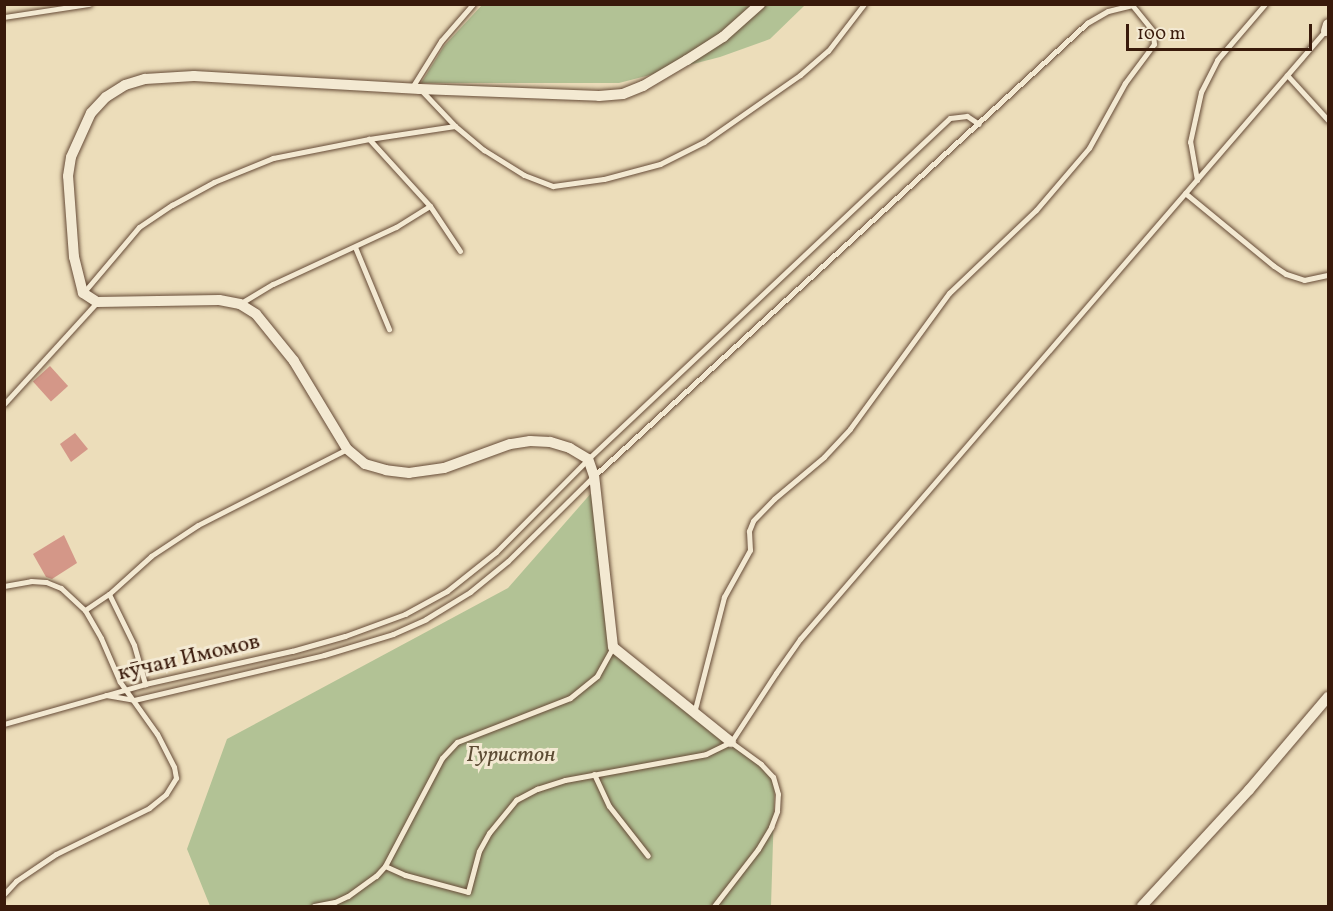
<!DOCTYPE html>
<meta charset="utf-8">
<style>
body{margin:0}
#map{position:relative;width:1333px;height:911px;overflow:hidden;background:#ecddba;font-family:Vollkorn,serif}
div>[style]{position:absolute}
.green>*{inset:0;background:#b2c295}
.building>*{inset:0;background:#d49788;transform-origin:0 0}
.roads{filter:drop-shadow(0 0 2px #664b37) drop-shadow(0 0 2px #664b37)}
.lane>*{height:5px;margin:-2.5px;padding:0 2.5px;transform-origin:2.5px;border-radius:2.5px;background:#f3e9d2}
.street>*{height:10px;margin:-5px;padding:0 5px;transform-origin:5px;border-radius:5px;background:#f3e9d2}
span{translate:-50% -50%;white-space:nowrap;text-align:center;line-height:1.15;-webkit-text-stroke:6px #f3e9d2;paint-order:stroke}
.street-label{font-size:22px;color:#391a0b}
.park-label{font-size:22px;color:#5d4c34;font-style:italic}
.frame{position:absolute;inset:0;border:6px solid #391a0b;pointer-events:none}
.scale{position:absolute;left:1126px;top:24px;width:186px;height:27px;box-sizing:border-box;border:3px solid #391a0b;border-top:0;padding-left:8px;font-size:18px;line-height:21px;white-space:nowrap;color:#391a0b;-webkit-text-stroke:4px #f3e9d2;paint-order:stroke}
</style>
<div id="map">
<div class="green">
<div style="clip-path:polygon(482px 5px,805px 5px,770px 39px,720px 57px,619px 83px,421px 83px,444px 46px)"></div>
<div style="clip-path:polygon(593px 491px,619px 651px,775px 777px,771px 906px,210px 906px,187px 849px,227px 739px,508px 588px)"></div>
</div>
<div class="building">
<div style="left:50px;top:366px;width:27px;height:23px;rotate:48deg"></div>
<div style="clip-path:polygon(75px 433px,88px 449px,71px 462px,60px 444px)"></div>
<div style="clip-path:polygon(64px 535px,77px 563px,52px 579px,46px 577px,33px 554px)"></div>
</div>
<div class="roads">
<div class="lane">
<div style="left:4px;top:17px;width:86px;rotate:-8.7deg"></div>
<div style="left:1287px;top:75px;width:61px;rotate:47.7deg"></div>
<div style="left:411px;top:89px;width:57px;rotate:-58deg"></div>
<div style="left:441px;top:41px;width:49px;rotate:-49.1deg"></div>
<div style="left:421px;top:90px;width:50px;rotate:46.6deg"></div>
<div style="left:455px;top:126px;width:38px;rotate:40deg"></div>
<div style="left:484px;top:150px;width:47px;rotate:32deg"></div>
<div style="left:524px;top:175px;width:31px;rotate:21deg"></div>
<div style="left:553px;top:186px;width:51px;rotate:-7.8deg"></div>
<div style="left:604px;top:179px;width:58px;rotate:-15deg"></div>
<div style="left:660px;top:164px;width:49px;rotate:-26.6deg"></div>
<div style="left:704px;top:142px;width:117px;rotate:-34.9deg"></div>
<div style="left:800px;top:75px;width:37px;rotate:-41deg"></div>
<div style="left:828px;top:51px;width:59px;rotate:-52.5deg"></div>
<div style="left:1197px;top:180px;width:39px;rotate:-100deg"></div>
<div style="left:1190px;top:142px;width:51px;rotate:-77.6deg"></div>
<div style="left:1201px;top:92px;width:36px;rotate:-63deg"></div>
<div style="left:1217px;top:60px;width:74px;rotate:-49.4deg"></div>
<div style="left:1185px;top:193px;width:115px;rotate:39.4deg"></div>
<div style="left:1274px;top:266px;width:14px;rotate:34deg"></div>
<div style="left:1286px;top:274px;width:19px;rotate:18deg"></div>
<div style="left:1304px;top:280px;width:25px;rotate:-12deg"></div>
<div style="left:430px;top:206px;width:54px;rotate:56.3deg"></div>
<div style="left:355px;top:247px;width:89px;rotate:67.5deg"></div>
<div style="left:84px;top:292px;width:85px;rotate:-49.8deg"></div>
<div style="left:139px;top:227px;width:40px;rotate:-34deg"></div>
<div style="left:172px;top:205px;width:48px;rotate:-28.7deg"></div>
<div style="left:214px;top:182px;width:64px;rotate:-22.1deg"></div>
<div style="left:273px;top:158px;width:98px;rotate:-11.2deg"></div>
<div style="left:369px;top:139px;width:87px;rotate:-8.6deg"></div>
<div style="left:241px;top:303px;width:37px;rotate:-31deg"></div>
<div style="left:273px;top:284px;width:136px;rotate:-24.9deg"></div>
<div style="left:396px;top:227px;width:40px;rotate:-32deg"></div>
<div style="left:430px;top:206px;width:91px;rotate:-132.3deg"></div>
<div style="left:4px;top:404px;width:138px;rotate:-47.6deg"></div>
<div style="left:4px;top:586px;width:27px;rotate:-10deg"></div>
<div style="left:31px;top:581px;width:15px;rotate:4deg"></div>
<div style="left:46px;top:582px;width:16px;rotate:22deg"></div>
<div style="left:61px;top:588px;width:33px;rotate:43deg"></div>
<div style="left:85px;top:610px;width:29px;rotate:-34deg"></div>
<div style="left:109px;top:594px;width:57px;rotate:-42.1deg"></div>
<div style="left:151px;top:556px;width:56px;rotate:-33.4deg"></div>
<div style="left:198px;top:525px;width:167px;rotate:-27deg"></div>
<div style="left:109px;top:594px;width:57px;rotate:63.9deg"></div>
<div style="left:134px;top:645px;width:41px;rotate:74.2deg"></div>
<div style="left:106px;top:695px;width:28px;rotate:10deg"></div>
<div style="left:134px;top:700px;width:195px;rotate:-13.3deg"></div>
<div style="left:324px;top:655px;width:72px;rotate:-16.9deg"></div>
<div style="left:393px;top:634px;width:36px;rotate:-24deg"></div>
<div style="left:426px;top:619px;width:52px;rotate:-31.5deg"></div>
<div style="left:470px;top:592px;width:49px;rotate:-39.2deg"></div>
<div style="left:508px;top:561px;width:121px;rotate:-44.7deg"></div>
<div style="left:594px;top:476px;width:670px;rotate:-42.58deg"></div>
<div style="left:1087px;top:23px;width:24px;rotate:-30deg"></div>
<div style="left:1108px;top:11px;width:25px;rotate:-14deg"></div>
<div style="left:1132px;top:5px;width:33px;rotate:51deg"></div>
<div style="left:1153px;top:31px;width:13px;rotate:86deg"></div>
<div style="left:1154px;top:44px;width:49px;rotate:126.6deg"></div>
<div style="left:1125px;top:83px;width:74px;rotate:119deg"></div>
<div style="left:1089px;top:148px;width:82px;rotate:130.5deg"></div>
<div style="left:1036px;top:210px;width:120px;rotate:136.3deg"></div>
<div style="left:949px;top:293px;width:168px;rotate:126.1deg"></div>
<div style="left:850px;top:429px;width:38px;rotate:133deg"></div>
<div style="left:824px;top:457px;width:65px;rotate:140deg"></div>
<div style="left:774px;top:499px;width:30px;rotate:134deg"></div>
<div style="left:753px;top:521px;width:11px;rotate:112deg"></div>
<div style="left:749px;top:531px;width:19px;rotate:87deg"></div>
<div style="left:750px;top:550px;width:54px;rotate:119deg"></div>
<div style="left:724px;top:597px;width:120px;rotate:104.5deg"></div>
<div style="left:4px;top:724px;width:147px;rotate:-15.8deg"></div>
<div style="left:145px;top:684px;width:151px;rotate:-12.7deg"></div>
<div style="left:292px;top:651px;width:55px;rotate:-15.8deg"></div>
<div style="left:345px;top:636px;width:64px;rotate:-20.1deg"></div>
<div style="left:405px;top:614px;width:48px;rotate:-28.7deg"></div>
<div style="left:447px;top:591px;width:63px;rotate:-38.5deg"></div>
<div style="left:496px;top:552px;width:131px;rotate:-45.3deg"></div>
<div style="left:588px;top:459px;width:497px;rotate:-43.3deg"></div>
<div style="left:950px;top:118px;width:17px;rotate:-7deg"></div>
<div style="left:967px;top:116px;width:14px;rotate:34deg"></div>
<div style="left:594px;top:774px;width:35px;rotate:65deg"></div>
<div style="left:609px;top:806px;width:63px;rotate:52deg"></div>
<div style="left:385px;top:866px;width:22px;rotate:24deg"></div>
<div style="left:405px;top:875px;width:65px;rotate:15.1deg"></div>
<div style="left:468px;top:892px;width:42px;rotate:-75deg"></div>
<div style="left:479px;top:851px;width:21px;rotate:-61deg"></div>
<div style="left:489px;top:833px;width:43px;rotate:-50.7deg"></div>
<div style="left:516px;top:800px;width:24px;rotate:-28deg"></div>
<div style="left:537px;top:789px;width:29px;rotate:-18deg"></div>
<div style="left:565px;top:780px;width:143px;rotate:-10.4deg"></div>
<div style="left:706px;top:754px;width:28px;rotate:-26deg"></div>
<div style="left:4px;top:894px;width:18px;rotate:-47deg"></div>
<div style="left:16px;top:881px;width:48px;rotate:-34deg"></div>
<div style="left:56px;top:854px;width:104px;rotate:-26.3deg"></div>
<div style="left:149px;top:808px;width:22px;rotate:-39deg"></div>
<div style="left:166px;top:794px;width:19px;rotate:-58deg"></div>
<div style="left:176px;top:778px;width:11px;rotate:-100deg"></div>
<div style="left:174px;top:767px;width:37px;rotate:-117deg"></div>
<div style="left:157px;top:734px;width:64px;rotate:-125.4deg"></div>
<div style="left:120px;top:682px;width:48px;rotate:-113.4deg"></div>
<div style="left:101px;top:638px;width:32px;rotate:-120deg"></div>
<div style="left:314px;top:906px;width:21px;rotate:-11deg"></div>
<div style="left:335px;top:902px;width:14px;rotate:-25deg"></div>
<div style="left:348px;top:896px;width:34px;rotate:-36deg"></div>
<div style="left:376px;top:876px;width:13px;rotate:-48deg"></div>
<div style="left:385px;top:866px;width:122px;rotate:-62.2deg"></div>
<div style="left:442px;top:758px;width:22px;rotate:-47deg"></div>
<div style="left:457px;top:742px;width:121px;rotate:-21.3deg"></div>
<div style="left:570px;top:698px;width:35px;rotate:-39deg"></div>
<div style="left:597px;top:676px;width:33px;rotate:-61deg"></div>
<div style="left:714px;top:906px;width:72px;rotate:-52.3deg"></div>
<div style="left:758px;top:849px;width:26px;rotate:-59deg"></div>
<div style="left:771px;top:827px;width:17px;rotate:-69deg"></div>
<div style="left:777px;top:811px;width:17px;rotate:-87deg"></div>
<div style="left:778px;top:794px;width:18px;rotate:-106deg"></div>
<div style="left:773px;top:777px;width:18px;rotate:-133deg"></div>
<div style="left:761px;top:764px;width:37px;rotate:-144deg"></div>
<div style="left:731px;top:742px;width:82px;rotate:-56.9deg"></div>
<div style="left:776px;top:673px;width:42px;rotate:-54.8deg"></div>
<div style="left:800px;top:639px;width:803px;rotate:-49.19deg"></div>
</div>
<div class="street">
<div style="left:1326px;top:31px;width:7px;rotate:-74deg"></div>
<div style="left:731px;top:742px;width:151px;rotate:-141.2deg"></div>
<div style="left:613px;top:647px;width:172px;rotate:-96.3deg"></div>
<div style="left:594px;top:476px;width:18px;rotate:-109deg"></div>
<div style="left:588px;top:459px;width:21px;rotate:-149deg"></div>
<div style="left:570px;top:448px;width:21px;rotate:-163deg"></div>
<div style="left:550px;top:442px;width:20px;rotate:-177deg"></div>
<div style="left:530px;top:441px;width:20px;rotate:171deg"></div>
<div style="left:510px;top:444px;width:70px;rotate:160deg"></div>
<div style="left:444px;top:468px;width:35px;rotate:172deg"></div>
<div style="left:409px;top:473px;width:23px;rotate:-173deg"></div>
<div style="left:386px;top:470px;width:22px;rotate:-164deg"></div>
<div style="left:365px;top:464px;width:23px;rotate:-140deg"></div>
<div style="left:347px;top:449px;width:103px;rotate:-121.1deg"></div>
<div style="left:294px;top:361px;width:60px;rotate:-129deg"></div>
<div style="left:256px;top:314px;width:19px;rotate:-148deg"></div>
<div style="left:240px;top:304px;width:21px;rotate:-169deg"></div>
<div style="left:219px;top:300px;width:122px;rotate:179.1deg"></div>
<div style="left:97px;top:302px;width:17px;rotate:-147deg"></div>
<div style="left:83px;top:293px;width:37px;rotate:-104deg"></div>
<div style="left:74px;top:257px;width:81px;rotate:-94.2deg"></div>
<div style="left:68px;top:176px;width:19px;rotate:-81deg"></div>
<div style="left:71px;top:157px;width:48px;rotate:-65.6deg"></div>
<div style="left:91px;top:113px;width:22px;rotate:-47deg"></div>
<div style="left:106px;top:97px;width:22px;rotate:-32deg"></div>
<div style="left:125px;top:85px;width:21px;rotate:-17deg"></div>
<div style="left:145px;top:79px;width:49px;rotate:-3.5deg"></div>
<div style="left:194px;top:76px;width:226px;rotate:3.3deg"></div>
<div style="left:420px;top:89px;width:179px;rotate:2.2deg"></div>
<div style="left:599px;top:96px;width:24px;rotate:-5deg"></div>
<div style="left:623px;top:94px;width:22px;rotate:-22deg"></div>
<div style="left:643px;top:86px;width:51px;rotate:-30.6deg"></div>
<div style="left:687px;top:60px;width:43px;rotate:-32.6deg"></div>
<div style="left:723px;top:37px;width:50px;rotate:-41.7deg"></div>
<div style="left:1142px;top:906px;width:158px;rotate:-47.3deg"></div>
<div style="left:1249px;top:790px;width:122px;rotate:-49.7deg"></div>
</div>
</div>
<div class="street-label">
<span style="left:189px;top:658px;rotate:-13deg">кӯчаи Имомов</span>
</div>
<div class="park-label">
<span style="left:511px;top:756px">Гуристон</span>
</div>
<div class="frame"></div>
<div class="scale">100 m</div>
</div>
